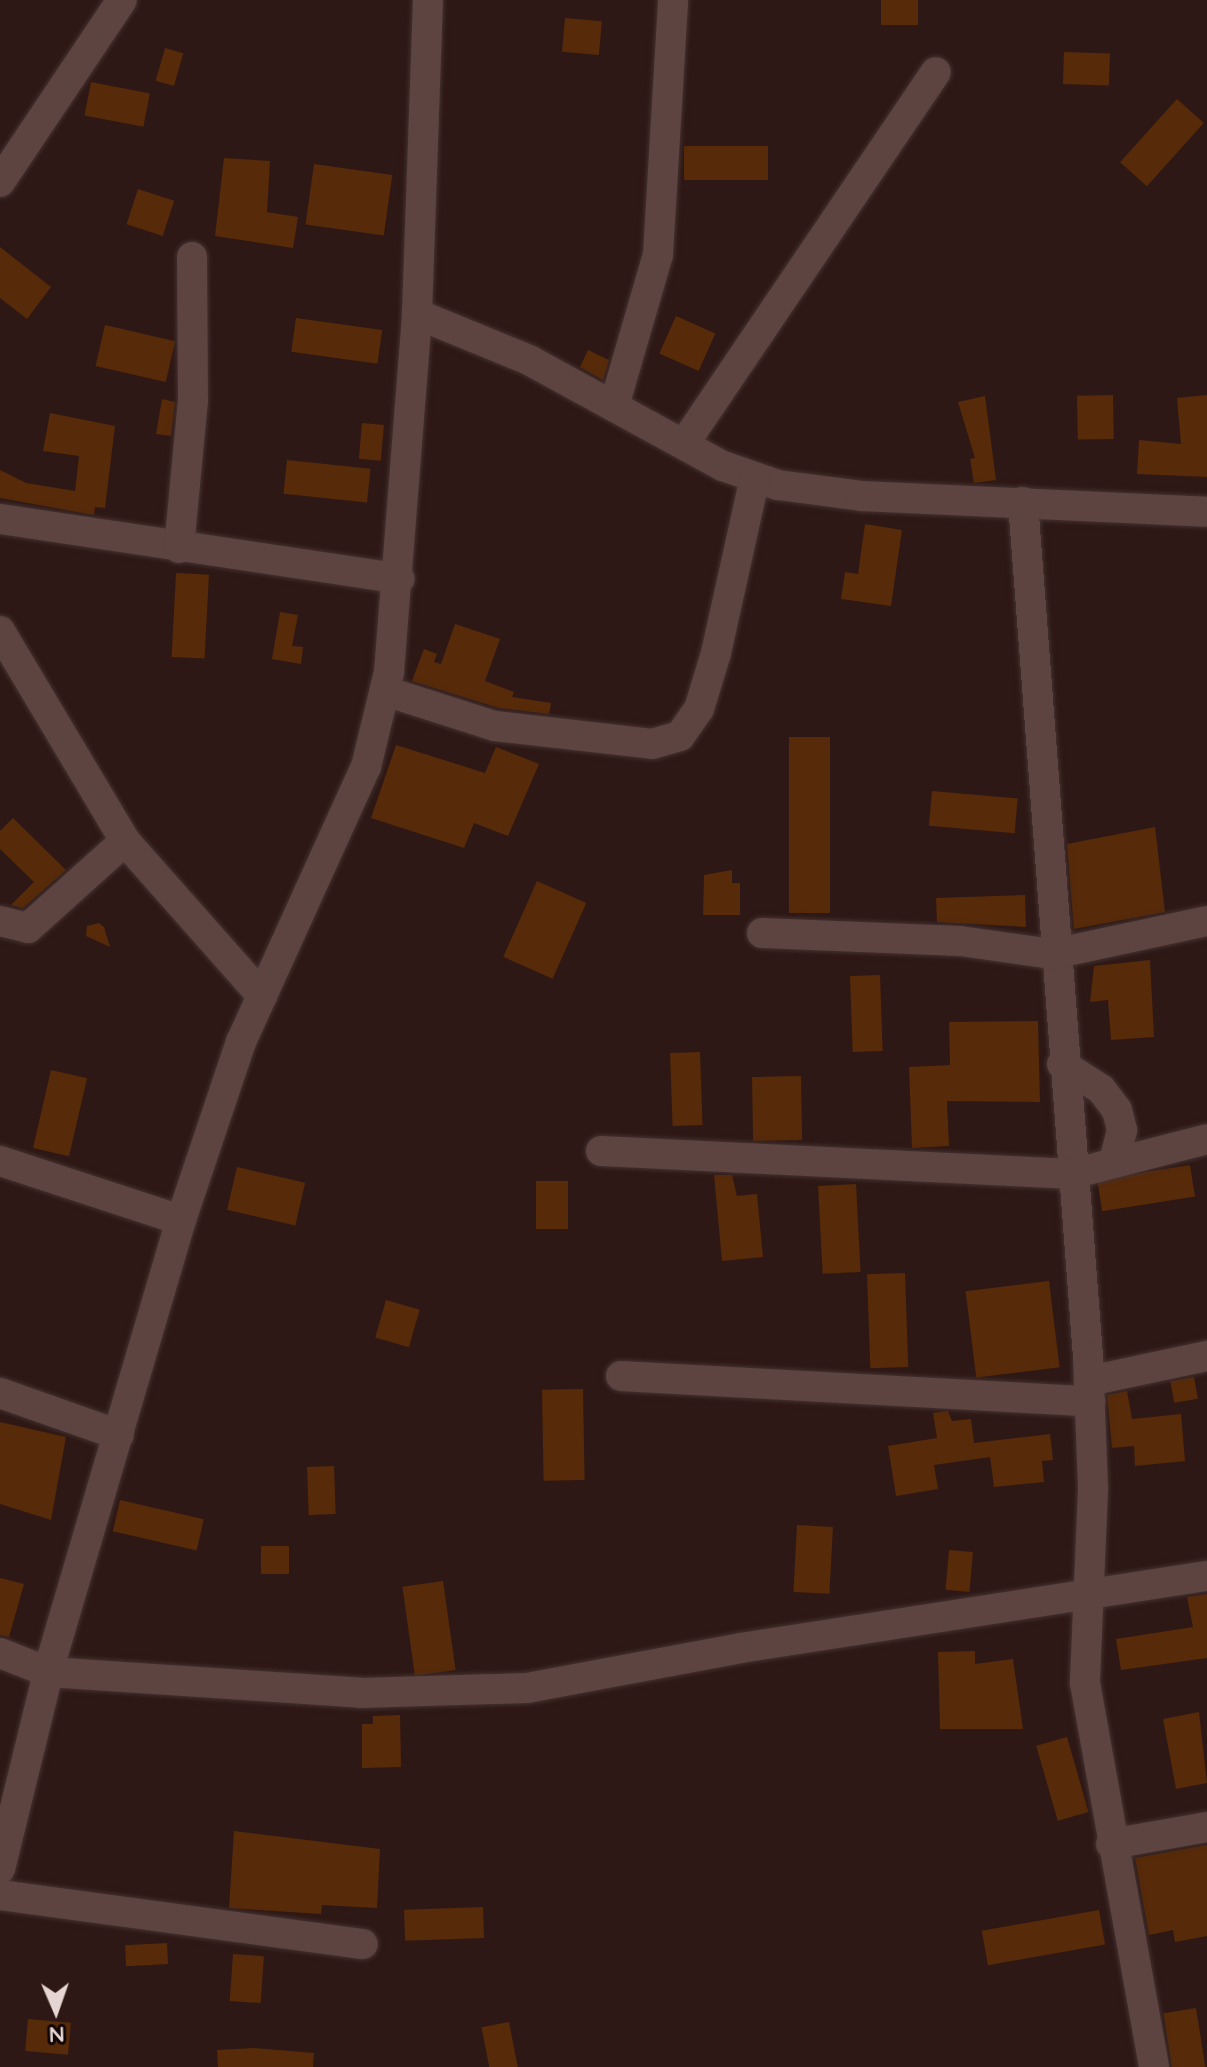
<!DOCTYPE html>
<style>
body{margin:0}
#map{position:relative;width:1207px;height:2067px;overflow:hidden;background:#2e1815;font-family:Quicksand,sans-serif}
div>[style]{position:absolute}
.building>*{inset:0;background:#572a09;transform-origin:0 0}
.roads{filter:drop-shadow(0 0 2px #433231) drop-shadow(0 0 2px #433231)}
.minor>*{height:30px;margin:-15px;padding:0 15px;transform-origin:15px;border-radius:15px;background:#5d4440}
span{translate:-50% -50%;white-space:nowrap;text-align:center;line-height:1.15;-webkit-text-stroke:8px #0f0605;paint-order:stroke}
.north{position:absolute;left:16px;top:1971px;width:80px;height:80px;-webkit-text-stroke:6px #0f0605;paint-order:stroke;rotate:178deg;font-size:22px;font-weight:700;line-height:32px;text-align:center;color:#e6d6d3}
.north::after{content:'';display:block;margin:auto;width:28px;height:36px;background:#e6d6d3;clip-path:polygon(50% 0,100% 100%,50% 72%,0 100%)}
</style>
<div id="map">
<div class="building">
<div style="left:881px;top:0;width:37px;height:25px"></div>
<div style="left:565px;top:18px;width:37px;height:34px;rotate:5deg"></div>
<div style="left:165px;top:48px;width:19px;height:34px;rotate:16deg"></div>
<div style="left:1064px;top:52px;width:46px;height:32px;rotate:2deg"></div>
<div style="left:91px;top:82px;width:60px;height:34px;rotate:11deg"></div>
<div style="left:1177px;top:99px;width:36px;height:85px;rotate:42deg"></div>
<div style="left:684px;top:146px;width:84px;height:34px"></div>
<div style="clip-path:polygon(224px 158px,270px 161px,267px 212px,298px 217px,293px 248px,215px 236px)"></div>
<div style="left:314px;top:164px;width:79px;height:61px;rotate:8deg"></div>
<div style="left:138px;top:189px;width:38px;height:37px;rotate:18deg"></div>
<div style="clip-path:polygon(0 247px,51px 287px,27px 319px,0 298px)"></div>
<div style="left:676px;top:316px;width:43px;height:41px;rotate:24deg"></div>
<div style="left:296px;top:318px;width:87px;height:34px;rotate:8deg"></div>
<div style="left:105px;top:325px;width:72px;height:42px;rotate:13deg"></div>
<div style="clip-path:polygon(588px 350px,609px 360px,603px 380px,580px 367px)"></div>
<div style="left:1113px;top:395px;width:44px;height:36px;rotate:89deg"></div>
<div style="clip-path:polygon(1207px 395px,1207px 477px,1137px 474px,1139px 440px,1181px 444px,1177px 398px)"></div>
<div style="clip-path:polygon(985px 396px,996px 480px,974px 483px,970px 459px,975px 458px,958px 402px)"></div>
<div style="clip-path:polygon(162px 399px,175px 402px,171px 436px,156px 434px)"></div>
<div style="clip-path:polygon(50px 413px,115px 426px,105px 508px,95px 507px,94px 515px,0 498px,0 470px,26px 483px,75px 491px,79px 456px,43px 451px)"></div>
<div style="left:362px;top:423px;width:22px;height:36px;rotate:5deg"></div>
<div style="left:287px;top:460px;width:84px;height:34px;rotate:6deg"></div>
<div style="clip-path:polygon(865px 524px,902px 530px,891px 606px,841px 599px,845px 572px,858px 574px)"></div>
<div style="left:176px;top:573px;width:33px;height:84px;rotate:3deg"></div>
<div style="clip-path:polygon(280px 612px,298px 615px,292px 646px,303px 647px,301px 664px,272px 659px)"></div>
<div style="clip-path:polygon(455px 624px,500px 639px,485px 681px,514px 692px,512px 697px,551px 703px,549px 714px,499px 708px,412px 681px,424px 649px,437px 654px,434px 662px,441px 664px)"></div>
<div style="left:789px;top:737px;width:41px;height:176px"></div>
<div style="clip-path:polygon(396px 745px,485px 773px,496px 747px,539px 764px,508px 836px,474px 823px,464px 848px,371px 818px)"></div>
<div style="left:932px;top:791px;width:86px;height:35px;rotate:5deg"></div>
<div style="clip-path:polygon(13px 818px,66px 870px,23px 908px,11px 905px,34px 882px,0 849px,0 831px)"></div>
<div style="clip-path:polygon(1155px 827px,1165px 912px,1074px 929px,1067px 844px)"></div>
<div style="clip-path:polygon(732px 870px,732px 883px,740px 883px,740px 915px,703px 915px,704px 875px)"></div>
<div style="left:537px;top:881px;width:54px;height:83px;rotate:24deg"></div>
<div style="clip-path:polygon(1025px 895px,1026px 927px,937px 922px,936px 898px)"></div>
<div style="clip-path:polygon(99px 923px,104px 927px,110px 947px,86px 936px,87px 926px)"></div>
<div style="clip-path:polygon(1150px 960px,1154px 1037px,1111px 1040px,1108px 1000px,1090px 1002px,1094px 966px)"></div>
<div style="left:880px;top:975px;width:76px;height:30px;rotate:88deg"></div>
<div style="clip-path:polygon(1038px 1021px,1040px 1102px,947px 1101px,949px 1146px,912px 1148px,909px 1067px,950px 1065px,949px 1022px)"></div>
<div style="left:700px;top:1052px;width:73px;height:30px;rotate:88deg"></div>
<div style="left:51px;top:1070px;width:37px;height:80px;rotate:13deg"></div>
<div style="left:801px;top:1076px;width:64px;height:49px;rotate:89deg"></div>
<div style="left:1190px;top:1165px;width:32px;height:94px;rotate:81deg"></div>
<div style="left:237px;top:1167px;width:70px;height:44px;rotate:13deg"></div>
<div style="clip-path:polygon(714px 1175px,732px 1175px,737px 1196px,757px 1194px,763px 1257px,722px 1261px)"></div>
<div style="left:536px;top:1181px;width:32px;height:48px"></div>
<div style="left:856px;top:1184px;width:88px;height:38px;rotate:87deg"></div>
<div style="left:905px;top:1273px;width:94px;height:38px;rotate:88deg"></div>
<div style="left:1049px;top:1281px;width:87px;height:84px;rotate:83deg"></div>
<div style="left:386px;top:1300px;width:35px;height:39px;rotate:16deg"></div>
<div style="left:1194px;top:1377px;width:22px;height:24px;rotate:80deg"></div>
<div style="left:583px;top:1389px;width:91px;height:41px;rotate:89deg"></div>
<div style="clip-path:polygon(1127px 1391px,1132px 1419px,1181px 1414px,1185px 1461px,1135px 1466px,1134px 1446px,1112px 1448px,1107px 1395px)"></div>
<div style="clip-path:polygon(948px 1411px,952px 1421px,971px 1419px,974px 1443px,1050px 1434px,1053px 1460px,1042px 1461px,1044px 1482px,994px 1487px,990px 1457px,934px 1465px,938px 1489px,896px 1496px,888px 1446px,937px 1438px,933px 1413px)"></div>
<div style="clip-path:polygon(0 1422px,66px 1437px,51px 1520px,0 1504px)"></div>
<div style="left:334px;top:1466px;width:48px;height:27px;rotate:88deg"></div>
<div style="left:120px;top:1500px;width:86px;height:32px;rotate:13deg"></div>
<div style="left:797px;top:1525px;width:36px;height:67px;rotate:3deg"></div>
<div style="left:261px;top:1546px;width:28px;height:28px"></div>
<div style="left:949px;top:1550px;width:24px;height:40px;rotate:5deg"></div>
<div style="clip-path:polygon(0 1578px,24px 1584px,9px 1637px,0 1635px)"></div>
<div style="left:443px;top:1581px;width:90px;height:41px;rotate:82deg"></div>
<div style="clip-path:polygon(1207px 1594px,1207px 1658px,1121px 1670px,1116px 1639px,1193px 1627px,1187px 1597px)"></div>
<div style="clip-path:polygon(975px 1651px,975px 1664px,1013px 1659px,1023px 1729px,940px 1729px,938px 1652px)"></div>
<div style="clip-path:polygon(1199px 1712px,1207px 1783px,1176px 1789px,1163px 1719px)"></div>
<div style="clip-path:polygon(400px 1715px,401px 1767px,362px 1768px,362px 1724px,373px 1724px,373px 1716px)"></div>
<div style="left:1067px;top:1737px;width:78px;height:32px;rotate:74deg"></div>
<div style="clip-path:polygon(234px 1831px,380px 1849px,377px 1908px,322px 1905px,321px 1914px,229px 1908px)"></div>
<div style="clip-path:polygon(1207px 1845px,1207px 1936px,1175px 1942px,1173px 1930px,1149px 1935px,1135px 1858px)"></div>
<div style="left:483px;top:1907px;width:31px;height:79px;rotate:88deg"></div>
<div style="left:1099px;top:1910px;width:35px;height:119px;rotate:80deg"></div>
<div style="left:167px;top:1943px;width:21px;height:42px;rotate:87deg"></div>
<div style="left:233px;top:1954px;width:31px;height:47px;rotate:4deg"></div>
<div style="left:1196px;top:2008px;width:60px;height:33px;rotate:81deg"></div>
<div style="left:28px;top:2019px;width:43px;height:32px;rotate:5deg"></div>
<div style="left:509px;top:2022px;width:46px;height:28px;rotate:79deg"></div>
<div style="clip-path:polygon(254px 2048px,314px 2053px,313px 2067px,218px 2067px,217px 2050px)"></div>
</div>
<div class="roads">
<div class="minor">
<div style="left:0;top:182px;width:219px;rotate:-56.2deg"></div>
<div style="left:417px;top:314px;width:121px;rotate:22.3deg"></div>
<div style="left:529px;top:360px;width:221px;rotate:28.7deg"></div>
<div style="left:723px;top:466px;width:58px;rotate:19.1deg"></div>
<div style="left:778px;top:485px;width:84px;rotate:7.5deg"></div>
<div style="left:861px;top:496px;width:346px;rotate:2.6deg"></div>
<div style="left:614px;top:406px;width:157px;rotate:-73.8deg"></div>
<div style="left:658px;top:255px;width:255px;rotate:-86.6deg"></div>
<div style="left:684px;top:444px;width:449px;rotate:-55.9deg"></div>
<div style="left:1023px;top:502px;width:857px;rotate:85.65deg"></div>
<div style="left:1088px;top:1357px;width:132px;rotate:87.8deg"></div>
<div style="left:1093px;top:1489px;width:194px;rotate:92.4deg"></div>
<div style="left:1085px;top:1683px;width:390px;rotate:79.8deg"></div>
<div style="left:0;top:519px;width:404px;rotate:8.5deg"></div>
<div style="left:179px;top:548px;width:149px;rotate:-84.6deg"></div>
<div style="left:193px;top:400px;width:143px;rotate:-90.4deg"></div>
<div style="left:0;top:631px;width:244px;rotate:59.2deg"></div>
<div style="left:125px;top:841px;width:207px;rotate:48.5deg"></div>
<div style="left:385px;top:691px;width:115px;rotate:17.7deg"></div>
<div style="left:495px;top:726px;width:158px;rotate:6.5deg"></div>
<div style="left:652px;top:744px;width:29px;rotate:-16deg"></div>
<div style="left:680px;top:736px;width:33px;rotate:-55deg"></div>
<div style="left:699px;top:709px;width:59px;rotate:-73.1deg"></div>
<div style="left:716px;top:653px;width:180px;rotate:-77.5deg"></div>
<div style="left:0;top:921px;width:29px;rotate:14deg"></div>
<div style="left:28px;top:928px;width:130px;rotate:-41.9deg"></div>
<div style="left:762px;top:933px;width:198px;rotate:2.3deg"></div>
<div style="left:960px;top:941px;width:94px;rotate:8deg"></div>
<div style="left:1053px;top:954px;width:157px;rotate:-12.1deg"></div>
<div style="left:1062px;top:1064px;width:46px;rotate:32.7deg"></div>
<div style="left:1101px;top:1089px;width:26px;rotate:53deg"></div>
<div style="left:1117px;top:1110px;width:21px;rotate:76deg"></div>
<div style="left:1122px;top:1130px;width:34px;rotate:104deg"></div>
<div style="left:601px;top:1151px;width:472px;rotate:2.8deg"></div>
<div style="left:1072px;top:1174px;width:139px;rotate:-14.5deg"></div>
<div style="left:0;top:1161px;width:190px;rotate:18.1deg"></div>
<div style="left:621px;top:1376px;width:470px;rotate:3.1deg"></div>
<div style="left:1089px;top:1381px;width:121px;rotate:-12deg"></div>
<div style="left:0;top:1393px;width:126px;rotate:19.4deg"></div>
<div style="left:0;top:1653px;width:52px;rotate:21.6deg"></div>
<div style="left:48px;top:1672px;width:314px;rotate:3.8deg"></div>
<div style="left:361px;top:1693px;width:166px;rotate:-1.7deg"></div>
<div style="left:527px;top:1688px;width:218px;rotate:-10.6deg"></div>
<div style="left:741px;top:1648px;width:472px;rotate:-8.8deg"></div>
<div style="left:1111px;top:1844px;width:97px;rotate:-10deg"></div>
<div style="left:0;top:1869px;width:217px;rotate:-76.2deg"></div>
<div style="left:52px;top:1658px;width:457px;rotate:-73.6deg"></div>
<div style="left:181px;top:1220px;width:188px;rotate:-71.4deg"></div>
<div style="left:241px;top:1042px;width:302px;rotate:-65.6deg"></div>
<div style="left:366px;top:767px;width:98px;rotate:-76.4deg"></div>
<div style="left:389px;top:672px;width:359px;rotate:-85.5deg"></div>
<div style="left:417px;top:314px;width:314px;rotate:-88deg"></div>
<div style="left:0;top:1895px;width:366px;rotate:7.7deg"></div>
</div>
</div>
<div class="north">N</div>
</div>
